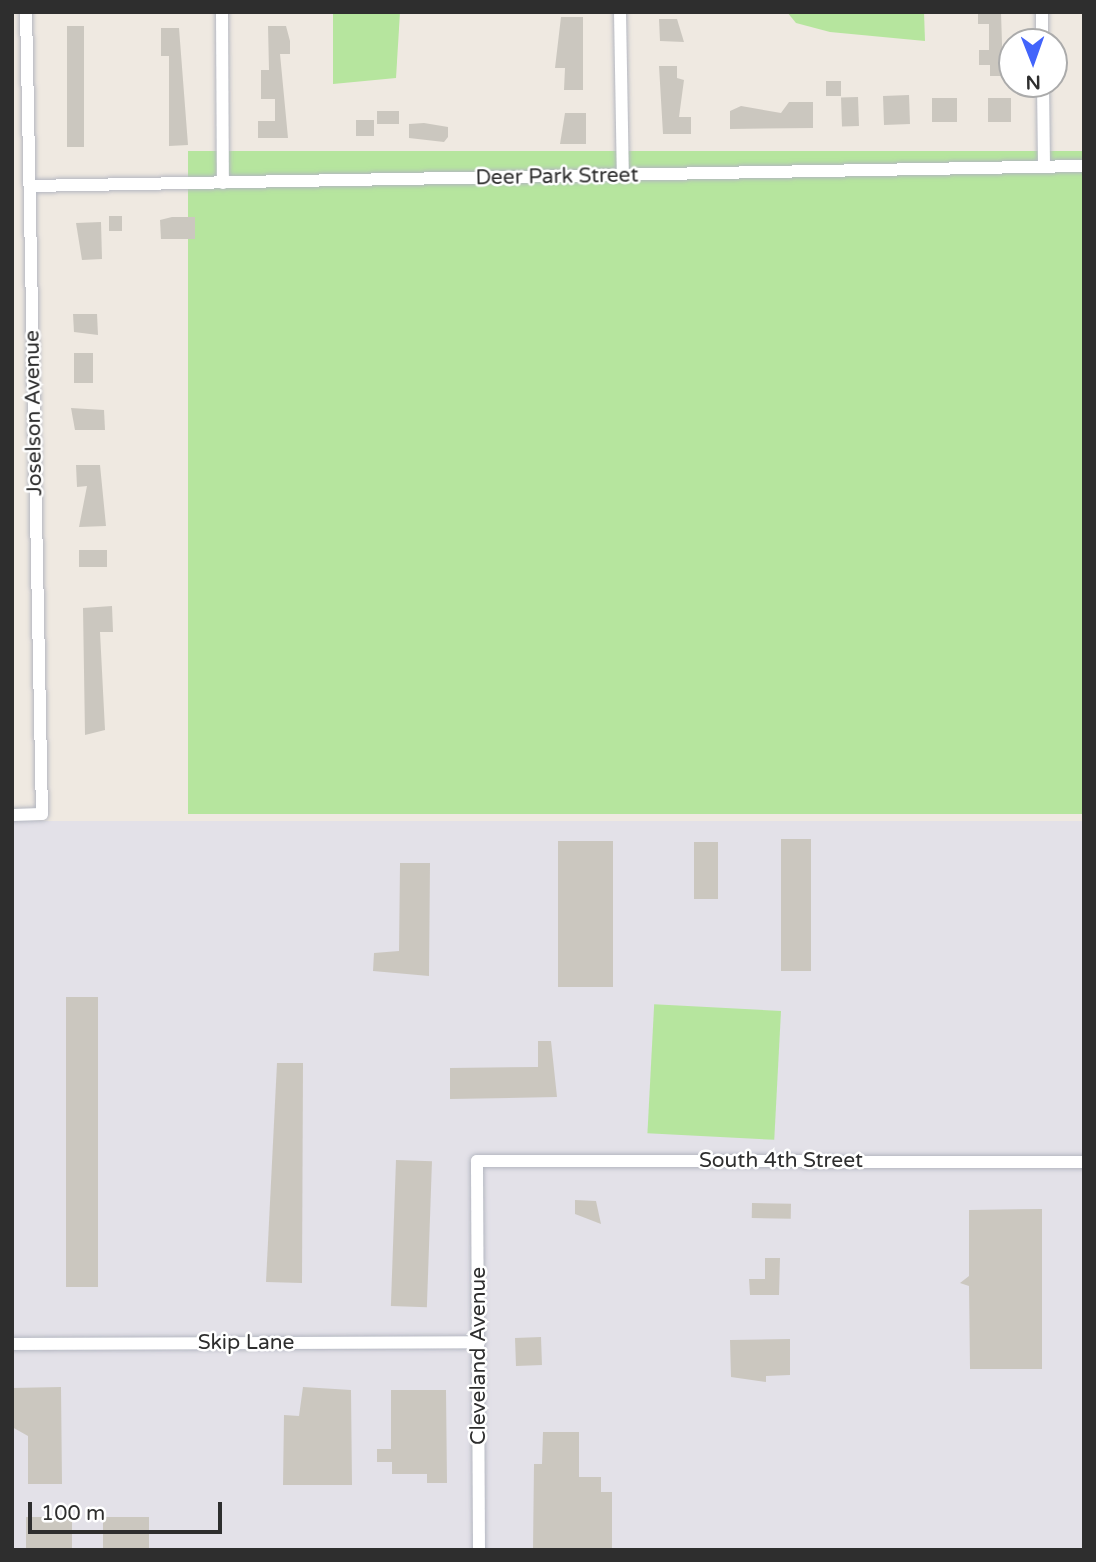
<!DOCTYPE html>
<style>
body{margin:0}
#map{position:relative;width:1096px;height:1562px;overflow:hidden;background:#efe9e1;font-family:"Varela Round",sans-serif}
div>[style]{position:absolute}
.industrial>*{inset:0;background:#e3e1e8;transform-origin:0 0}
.green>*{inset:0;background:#b6e59e;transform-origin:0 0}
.building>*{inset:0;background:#cbc7bf;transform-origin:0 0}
.roads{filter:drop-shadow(0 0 2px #b4b7c1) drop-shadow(0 0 2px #b4b7c1)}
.minor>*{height:12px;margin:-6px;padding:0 6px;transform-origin:6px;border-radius:6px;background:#fff}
span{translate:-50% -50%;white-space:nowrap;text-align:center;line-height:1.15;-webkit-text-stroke:5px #fff;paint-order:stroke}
.street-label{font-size:21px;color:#2e2e2e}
.frame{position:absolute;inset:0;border:14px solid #2e2e2e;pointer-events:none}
.north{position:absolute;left:998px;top:28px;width:70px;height:70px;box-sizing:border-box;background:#fff;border:2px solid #ababab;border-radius:50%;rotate:179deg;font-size:19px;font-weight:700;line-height:28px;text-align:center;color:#2e2e2e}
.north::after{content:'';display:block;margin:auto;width:24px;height:32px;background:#4264fb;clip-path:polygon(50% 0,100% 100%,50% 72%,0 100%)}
.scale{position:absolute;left:28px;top:1502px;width:194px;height:32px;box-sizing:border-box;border:4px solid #2e2e2e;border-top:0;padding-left:9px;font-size:21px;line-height:24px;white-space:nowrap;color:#2e2e2e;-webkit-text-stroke:5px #fff;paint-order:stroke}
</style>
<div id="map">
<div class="industrial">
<div style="left:1084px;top:821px;width:729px;height:1072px;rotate:90deg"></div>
</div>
<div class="green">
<div style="clip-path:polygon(333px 12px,400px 12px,396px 78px,333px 84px)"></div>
<div style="clip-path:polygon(787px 12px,924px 12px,925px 41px,830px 32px,796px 23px)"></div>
<div style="left:1084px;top:151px;width:663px;height:896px;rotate:90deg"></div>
<div style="left:781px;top:1011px;width:129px;height:127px;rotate:93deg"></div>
</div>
<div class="building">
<div style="clip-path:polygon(978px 12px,1001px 12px,1003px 76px,990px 76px,990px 65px,979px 65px,979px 50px,989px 50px,989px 24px,978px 24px)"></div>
<div style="clip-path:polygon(561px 17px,583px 17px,583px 90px,564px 90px,565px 68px,555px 68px)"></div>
<div style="clip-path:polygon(659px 19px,677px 19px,684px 42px,660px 41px)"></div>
<div style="left:67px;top:26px;width:17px;height:121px"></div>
<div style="clip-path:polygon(268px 26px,286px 26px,290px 41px,290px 54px,280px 54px,288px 138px,258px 138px,258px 121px,275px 121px,275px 99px,261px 99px,261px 70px,269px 70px)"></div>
<div style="clip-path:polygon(161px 28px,179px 28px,188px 145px,169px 146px,169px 56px,161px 56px)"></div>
<div style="clip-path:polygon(659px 66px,677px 66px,677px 78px,684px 80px,679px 117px,691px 117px,691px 134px,663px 134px)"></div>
<div style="left:826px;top:81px;width:15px;height:15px"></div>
<div style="left:909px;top:95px;width:29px;height:26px;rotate:88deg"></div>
<div style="left:858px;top:97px;width:29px;height:17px;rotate:88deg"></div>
<div style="left:932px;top:98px;width:25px;height:24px"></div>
<div style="left:988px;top:98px;width:23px;height:24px"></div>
<div style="clip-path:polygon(789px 102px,813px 102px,813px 128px,730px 129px,730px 111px,741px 106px,781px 113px)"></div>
<div style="left:399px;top:111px;width:13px;height:22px;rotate:90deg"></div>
<div style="clip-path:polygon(565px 113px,586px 113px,586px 144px,560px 144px)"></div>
<div style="left:356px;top:120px;width:18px;height:16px"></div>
<div style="clip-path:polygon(424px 123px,448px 127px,448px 137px,444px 142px,409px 138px,409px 124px)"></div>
<div style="left:109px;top:216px;width:13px;height:15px"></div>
<div style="clip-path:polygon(172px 217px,195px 217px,195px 239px,161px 239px,160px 220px)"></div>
<div style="clip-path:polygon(101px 222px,102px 259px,82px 260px,76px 223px)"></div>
<div style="clip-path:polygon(73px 314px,97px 314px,98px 335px,74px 332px)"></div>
<div style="left:74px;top:353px;width:19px;height:30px"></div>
<div style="clip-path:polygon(71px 408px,104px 410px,105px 430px,75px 430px)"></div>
<div style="clip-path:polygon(76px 465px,100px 465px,106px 526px,79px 527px,87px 486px,77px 487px)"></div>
<div style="left:79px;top:550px;width:28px;height:17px"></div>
<div style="clip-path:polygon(112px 606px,113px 632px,100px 632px,105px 730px,85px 735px,83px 608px)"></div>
<div style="left:781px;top:839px;width:30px;height:132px"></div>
<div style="left:558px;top:841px;width:55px;height:146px"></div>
<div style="left:694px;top:842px;width:24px;height:57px"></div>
<div style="clip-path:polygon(400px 863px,430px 863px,429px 976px,373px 971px,374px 953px,399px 951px)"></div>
<div style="left:98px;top:997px;width:290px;height:32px;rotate:90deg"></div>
<div style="clip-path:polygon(538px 1041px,551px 1041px,557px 1097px,450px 1099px,450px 1068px,538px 1067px)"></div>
<div style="clip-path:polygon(277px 1063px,303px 1063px,302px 1283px,266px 1282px)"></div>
<div style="left:396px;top:1160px;width:36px;height:146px;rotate:2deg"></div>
<div style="clip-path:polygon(575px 1200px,596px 1201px,601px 1224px,575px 1214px)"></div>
<div style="left:752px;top:1203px;width:39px;height:15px;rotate:1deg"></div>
<div style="clip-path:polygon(1042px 1209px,1042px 1369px,970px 1369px,969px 1286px,960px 1283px,969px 1276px,969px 1210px)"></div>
<div style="clip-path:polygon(765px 1258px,780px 1258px,779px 1295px,750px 1295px,749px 1279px,765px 1279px)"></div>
<div style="left:541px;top:1337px;width:28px;height:26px;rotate:88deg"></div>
<div style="clip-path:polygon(790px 1339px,790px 1375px,766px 1376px,766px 1382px,731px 1377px,730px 1340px)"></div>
<div style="clip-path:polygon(61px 1387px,62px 1484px,28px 1484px,28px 1436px,12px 1427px,12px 1388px)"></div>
<div style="clip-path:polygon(303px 1387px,351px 1390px,352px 1485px,283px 1485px,284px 1415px,299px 1416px)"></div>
<div style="clip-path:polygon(391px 1390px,446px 1390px,447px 1483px,427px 1483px,427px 1474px,392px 1474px,392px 1462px,377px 1462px,377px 1449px,391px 1449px)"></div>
<div style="clip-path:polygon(543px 1432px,579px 1432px,579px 1477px,601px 1477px,601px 1492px,612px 1492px,612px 1550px,533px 1550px,534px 1464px,542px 1464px)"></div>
<div style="left:26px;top:1517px;width:46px;height:33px"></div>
<div style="left:103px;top:1517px;width:46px;height:33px"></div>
</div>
<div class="roads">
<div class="minor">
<div style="left:222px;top:12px;width:171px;rotate:89.7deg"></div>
<div style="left:620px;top:12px;width:164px;rotate:89deg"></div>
<div style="left:1042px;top:12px;width:30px;rotate:90deg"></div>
<div style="left:1043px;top:84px;width:82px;rotate:89.3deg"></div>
<div style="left:30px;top:186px;width:1054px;rotate:-1.09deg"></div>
<div style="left:12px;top:815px;width:30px;rotate:-2deg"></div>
<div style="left:42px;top:814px;width:802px;rotate:-91.14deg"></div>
<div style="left:12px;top:1344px;width:467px;rotate:-0.2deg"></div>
<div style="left:479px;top:1550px;width:389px;rotate:-90.3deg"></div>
<div style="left:477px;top:1161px;width:607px;rotate:0.09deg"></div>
</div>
</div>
<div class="street-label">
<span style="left:557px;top:177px;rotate:-1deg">Deer Park Street</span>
<span style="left:34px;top:413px;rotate:-91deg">Joselson Avenue</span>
<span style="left:781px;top:1161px">South 4th Street</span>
<span style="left:246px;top:1343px">Skip Lane</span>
<span style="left:479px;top:1356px;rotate:-90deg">Cleveland Avenue</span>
</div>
<div class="frame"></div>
<div class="north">N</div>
<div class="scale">100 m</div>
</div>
